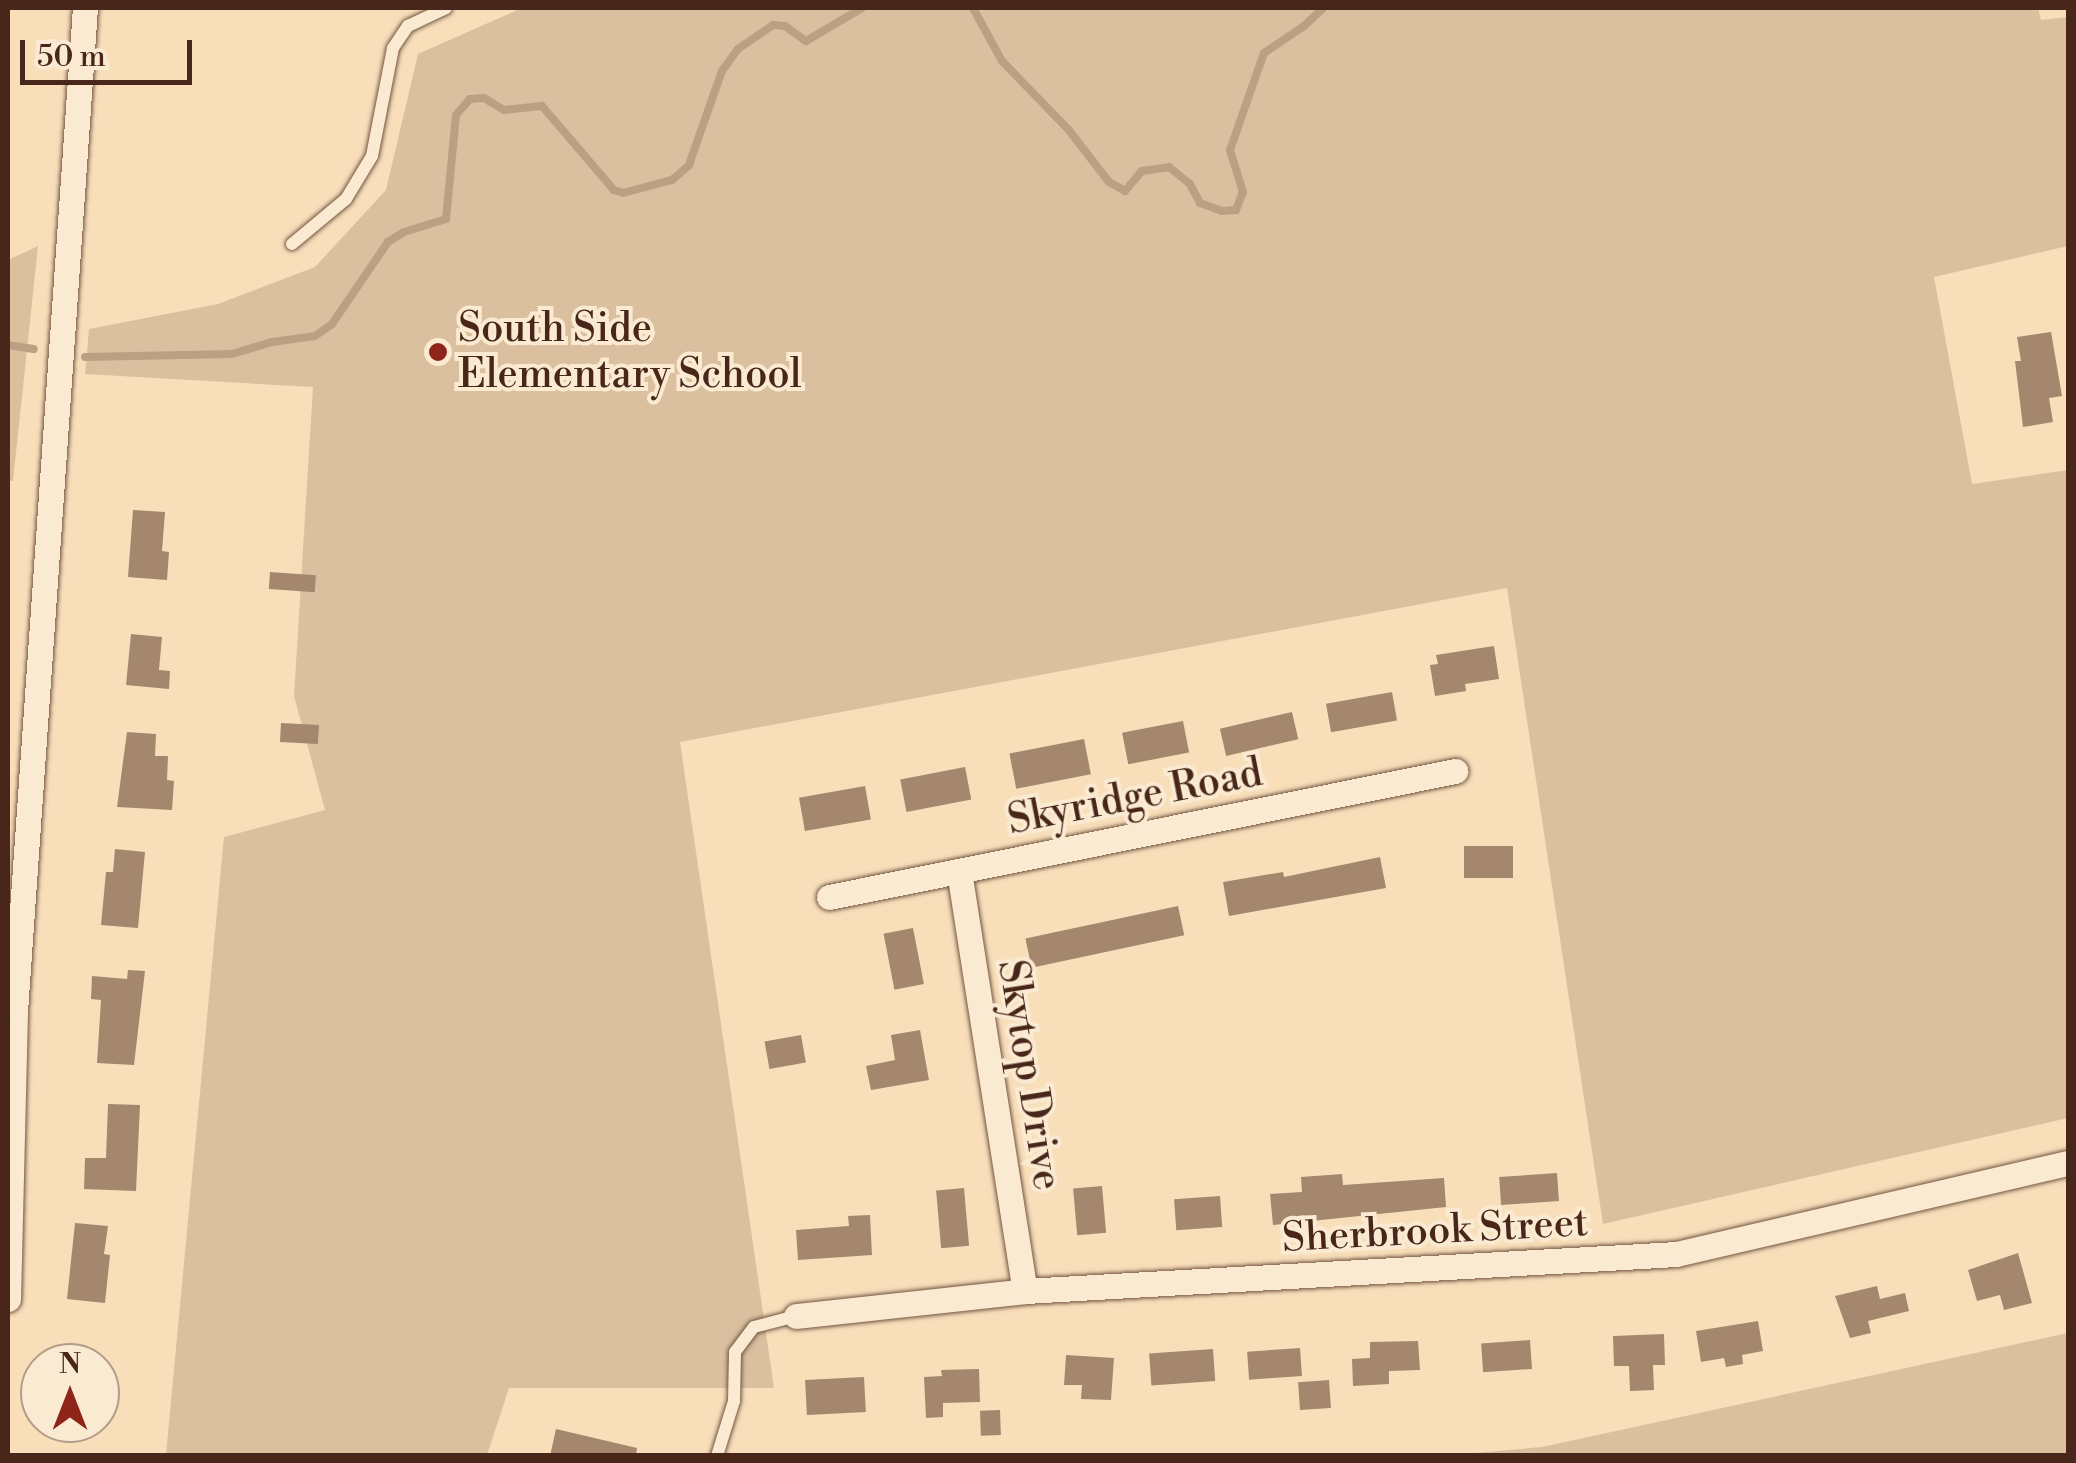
<!DOCTYPE html>
<style>
body{margin:0}
#map{position:relative;width:2076px;height:1463px;overflow:hidden;background:#f8dfba;font-family:"Libre Bodoni",serif}
div>[style]{position:absolute}
.green>*{inset:0;background:#dac09f}
.stream>*{height:8px;margin:-4px;padding:0 4px;transform-origin:4px;border-radius:4px;background:#bca084}
.building>*{inset:0;background:#a4876d;transform-origin:0 0}
.roads{filter:drop-shadow(0 0 2px #745542) drop-shadow(0 0 2px #745542)}
.lane>*{height:12px;margin:-6px;padding:0 6px;transform-origin:6px;border-radius:6px;background:#faead2}
.street>*{height:25px;margin:-12.5px;padding:0 12.5px;transform-origin:12.5px;border-radius:12.5px;background:#faead2}
.dots>*{width:28px;height:28px;translate:-50% -50%;box-sizing:border-box;border:5px solid #faead2;border-radius:50%}
span{translate:-50% -50%;white-space:nowrap;text-align:center;line-height:1.15;-webkit-text-stroke:8px #faead2;paint-order:stroke}
.poi-label{font-size:40px;color:#48271a}
.left{translate:0 -50%;text-align:left}
.street-label{font-size:40px;color:#48271a}
.frame{position:absolute;inset:0;border:10px solid #48271a;pointer-events:none}
.north{position:absolute;left:20px;top:1343px;width:100px;height:100px;box-sizing:border-box;background:#faead2;border:2px solid #b39c88;border-radius:50%;rotate:0deg;font-size:28px;font-weight:700;line-height:40px;text-align:center;color:#48271a}
.north::after{content:'';display:block;margin:auto;width:35px;height:45px;background:#8f2418;clip-path:polygon(50% 0,100% 100%,50% 72%,0 100%)}
.scale{position:absolute;left:20px;top:40px;width:172px;height:45px;box-sizing:border-box;border:5px solid #48271a;border-top:0;padding-left:12px;font-size:30px;line-height:35px;white-space:nowrap;color:#48271a;-webkit-text-stroke:8px #faead2;paint-order:stroke}
</style>
<div id="map">
<div class="green">
<div style="clip-path:polygon(522px 8px,2038px 8px,2041px 20px,2068px 17px,2068px 246px,1934px 277px,1972px 484px,2068px 470px,2068px 1118px,1603px 1224px,1507px 588px,680px 742px,774px 1388px,509px 1388px,487px 1455px,166px 1455px,224px 837px,325px 810px,294px 696px,313px 387px,85px 374px,89px 329px,218px 304px,315px 267px,386px 190px,418px 54px)"></div>
<div style="clip-path:polygon(38px 246px,13px 481px,8px 481px,8px 260px)"></div>
<div style="clip-path:polygon(2068px 1333px,2068px 1455px,1453px 1455px,1542px 1447px)"></div>
</div>
<div class="stream">
<div style="left:973px;top:8px;width:60px;rotate:61.3deg"></div>
<div style="left:1002px;top:61px;width:95px;rotate:45.9deg"></div>
<div style="left:1068px;top:129px;width:67px;rotate:52.3deg"></div>
<div style="left:1109px;top:182px;width:18px;rotate:29deg"></div>
<div style="left:1125px;top:191px;width:26px;rotate:-50deg"></div>
<div style="left:1142px;top:171px;width:27px;rotate:-8deg"></div>
<div style="left:1169px;top:167px;width:27px;rotate:39deg"></div>
<div style="left:1190px;top:184px;width:21px;rotate:62deg"></div>
<div style="left:1200px;top:203px;width:23px;rotate:20deg"></div>
<div style="left:1222px;top:211px;width:14px;rotate:-4deg"></div>
<div style="left:1236px;top:210px;width:19px;rotate:-69deg"></div>
<div style="left:1243px;top:192px;width:44px;rotate:-107.2deg"></div>
<div style="left:1230px;top:150px;width:103px;rotate:-70.7deg"></div>
<div style="left:1264px;top:53px;width:48px;rotate:-34deg"></div>
<div style="left:1304px;top:26px;width:26px;rotate:-43deg"></div>
<div style="left:8px;top:345px;width:26px;rotate:9deg"></div>
<div style="left:85px;top:357px;width:147px;rotate:-1.2deg"></div>
<div style="left:232px;top:354px;width:42px;rotate:-16.7deg"></div>
<div style="left:272px;top:342px;width:43px;rotate:-7.9deg"></div>
<div style="left:315px;top:336px;width:21px;rotate:-35deg"></div>
<div style="left:332px;top:324px;width:99px;rotate:-55.7deg"></div>
<div style="left:388px;top:242px;width:19px;rotate:-32deg"></div>
<div style="left:404px;top:232px;width:44px;rotate:-17.2deg"></div>
<div style="left:446px;top:219px;width:104px;rotate:-84.5deg"></div>
<div style="left:456px;top:115px;width:21px;rotate:-49deg"></div>
<div style="left:470px;top:99px;width:14px;rotate:-4deg"></div>
<div style="left:484px;top:98px;width:23px;rotate:31deg"></div>
<div style="left:504px;top:110px;width:38px;rotate:-6deg"></div>
<div style="left:542px;top:106px;width:111px;rotate:49.4deg"></div>
<div style="left:614px;top:190px;width:9px;rotate:18deg"></div>
<div style="left:623px;top:193px;width:51px;rotate:-14.9deg"></div>
<div style="left:672px;top:180px;width:23px;rotate:-41deg"></div>
<div style="left:689px;top:165px;width:100px;rotate:-70.7deg"></div>
<div style="left:722px;top:71px;width:27px;rotate:-54deg"></div>
<div style="left:738px;top:49px;width:42px;rotate:-34.4deg"></div>
<div style="left:773px;top:25px;width:12px;rotate:5deg"></div>
<div style="left:785px;top:26px;width:26px;rotate:36deg"></div>
<div style="left:806px;top:41px;width:65px;rotate:-30.5deg"></div>
</div>
<div class="building">
<div style="clip-path:polygon(2051px 332px,2062px 396px,2049px 398px,2053px 422px,2023px 427px,2015px 361px,2021px 361px,2017px 337px)"></div>
<div style="clip-path:polygon(133px 510px,165px 512px,162px 551px,169px 552px,167px 580px,128px 577px)"></div>
<div style="left:270px;top:572px;width:46px;height:17px;rotate:4deg"></div>
<div style="clip-path:polygon(131px 634px,162px 637px,159px 670px,170px 671px,169px 689px,126px 685px)"></div>
<div style="clip-path:polygon(1494px 646px,1499px 679px,1465px 684px,1466px 691px,1435px 696px,1430px 665px,1438px 664px,1436px 655px)"></div>
<div style="left:1392px;top:692px;width:29px;height:67px;rotate:80deg"></div>
<div style="left:1292px;top:712px;width:28px;height:74px;rotate:77deg"></div>
<div style="left:1183px;top:721px;width:32px;height:62px;rotate:79deg"></div>
<div style="left:281px;top:723px;width:38px;height:19px;rotate:3deg"></div>
<div style="clip-path:polygon(127px 732px,156px 734px,155px 756px,168px 756px,167px 780px,174px 781px,172px 810px,117px 807px)"></div>
<div style="left:1084px;top:739px;width:36px;height:76px;rotate:79deg"></div>
<div style="left:965px;top:767px;width:33px;height:66px;rotate:79deg"></div>
<div style="left:865px;top:786px;width:34px;height:67px;rotate:80deg"></div>
<div style="left:1464px;top:846px;width:49px;height:32px"></div>
<div style="clip-path:polygon(115px 849px,145px 852px,138px 928px,101px 925px,106px 872px,113px 872px)"></div>
<div style="clip-path:polygon(1380px 857px,1386px 888px,1229px 916px,1223px 882px,1283px 872px,1284px 877px)"></div>
<div style="left:1178px;top:906px;width:30px;height:156px;rotate:78deg"></div>
<div style="left:913px;top:928px;width:57px;height:30px;rotate:79deg"></div>
<div style="clip-path:polygon(128px 970px,145px 971px,134px 1065px,97px 1063px,101px 1000px,91px 999px,92px 976px,127px 979px)"></div>
<div style="clip-path:polygon(920px 1030px,929px 1080px,871px 1090px,866px 1066px,895px 1060px,891px 1035px)"></div>
<div style="left:801px;top:1035px;width:28px;height:37px;rotate:80deg"></div>
<div style="clip-path:polygon(108px 1104px,140px 1105px,136px 1191px,84px 1189px,85px 1158px,106px 1158px)"></div>
<div style="left:1557px;top:1173px;width:28px;height:58px;rotate:86deg"></div>
<div style="clip-path:polygon(1342px 1174px,1343px 1185px,1444px 1178px,1446px 1207px,1273px 1225px,1270px 1194px,1302px 1192px,1301px 1177px)"></div>
<div style="left:1102px;top:1186px;width:47px;height:29px;rotate:85deg"></div>
<div style="left:964px;top:1188px;width:58px;height:28px;rotate:85deg"></div>
<div style="left:1220px;top:1196px;width:31px;height:46px;rotate:86deg"></div>
<div style="clip-path:polygon(870px 1215px,872px 1255px,798px 1260px,796px 1230px,849px 1226px,848px 1216px)"></div>
<div style="clip-path:polygon(75px 1223px,108px 1226px,104px 1254px,110px 1255px,105px 1303px,67px 1299px)"></div>
<div style="clip-path:polygon(2018px 1253px,2032px 1303px,2004px 1310px,2000px 1295px,1977px 1301px,1968px 1270px)"></div>
<div style="clip-path:polygon(1877px 1286px,1880px 1299px,1905px 1293px,1909px 1311px,1868px 1321px,1871px 1333px,1850px 1338px,1835px 1296px)"></div>
<div style="clip-path:polygon(1758px 1321px,1763px 1351px,1742px 1355px,1743px 1364px,1726px 1367px,1724px 1358px,1701px 1362px,1696px 1331px)"></div>
<div style="clip-path:polygon(1664px 1334px,1665px 1365px,1653px 1365px,1654px 1390px,1630px 1391px,1629px 1366px,1614px 1366px,1613px 1336px)"></div>
<div style="left:1530px;top:1340px;width:29px;height:49px;rotate:86deg"></div>
<div style="clip-path:polygon(1418px 1341px,1420px 1370px,1389px 1371px,1389px 1384px,1353px 1386px,1352px 1359px,1370px 1358px,1370px 1342px)"></div>
<div style="left:1300px;top:1348px;width:28px;height:53px;rotate:86deg"></div>
<div style="left:1213px;top:1349px;width:32px;height:64px;rotate:86deg"></div>
<div style="clip-path:polygon(1066px 1355px,1114px 1358px,1111px 1400px,1081px 1399px,1082px 1385px,1064px 1385px)"></div>
<div style="clip-path:polygon(979px 1369px,980px 1402px,943px 1403px,943px 1417px,926px 1418px,924px 1377px,942px 1376px,941px 1370px)"></div>
<div style="left:864px;top:1377px;width:35px;height:59px;rotate:87deg"></div>
<div style="left:1329px;top:1380px;width:28px;height:31px;rotate:86deg"></div>
<div style="left:1000px;top:1410px;width:25px;height:20px;rotate:88deg"></div>
<div style="clip-path:polygon(556px 1429px,637px 1448px,636px 1456px,550px 1456px)"></div>
</div>
<div class="roads">
<div class="lane">
<div style="left:292px;top:244px;width:70px;rotate:-39.8deg"></div>
<div style="left:346px;top:199px;width:50px;rotate:-58.8deg"></div>
<div style="left:372px;top:156px;width:110px;rotate:-79deg"></div>
<div style="left:393px;top:48px;width:27px;rotate:-56deg"></div>
<div style="left:408px;top:26px;width:42px;rotate:-25.3deg"></div>
<div style="left:717px;top:1456px;width:58px;rotate:-72.8deg"></div>
<div style="left:734px;top:1401px;width:49px;rotate:-88.8deg"></div>
<div style="left:735px;top:1352px;width:31px;rotate:-53deg"></div>
<div style="left:754px;top:1327px;width:43px;rotate:-14.7deg"></div>
</div>
<div class="street">
<div style="left:959px;top:871px;width:425px;rotate:81.1deg"></div>
<div style="left:829px;top:897px;width:639px;rotate:-11.38deg"></div>
<div style="left:8px;top:1299px;width:288px;rotate:-88.6deg"></div>
<div style="left:15px;top:1011px;width:1005px;rotate:-86.01deg"></div>
<div style="left:796px;top:1316px;width:230px;rotate:-6.2deg"></div>
<div style="left:1025px;top:1291px;width:652px;rotate:-3.25deg"></div>
<div style="left:1676px;top:1254px;width:402px;rotate:-13.1deg"></div>
</div>
</div>
<div class="dots">
<div style="left:438px;top:352px;background:#8f2418"></div>
</div>
<div class="poi-label">
<span class="left" style="left:458px;top:352px">South Side<br>Elementary School</span>
</div>
<div class="street-label">
<span style="left:1135px;top:797px;rotate:-11deg">Skyridge Road</span>
<span style="left:1029px;top:1075px;rotate:81deg">Skytop Drive</span>
<span style="left:1435px;top:1231px;rotate:-3deg">Sherbrook Street</span>
</div>
<div class="frame"></div>
<div class="north">N</div>
<div class="scale">50 m</div>
</div>
